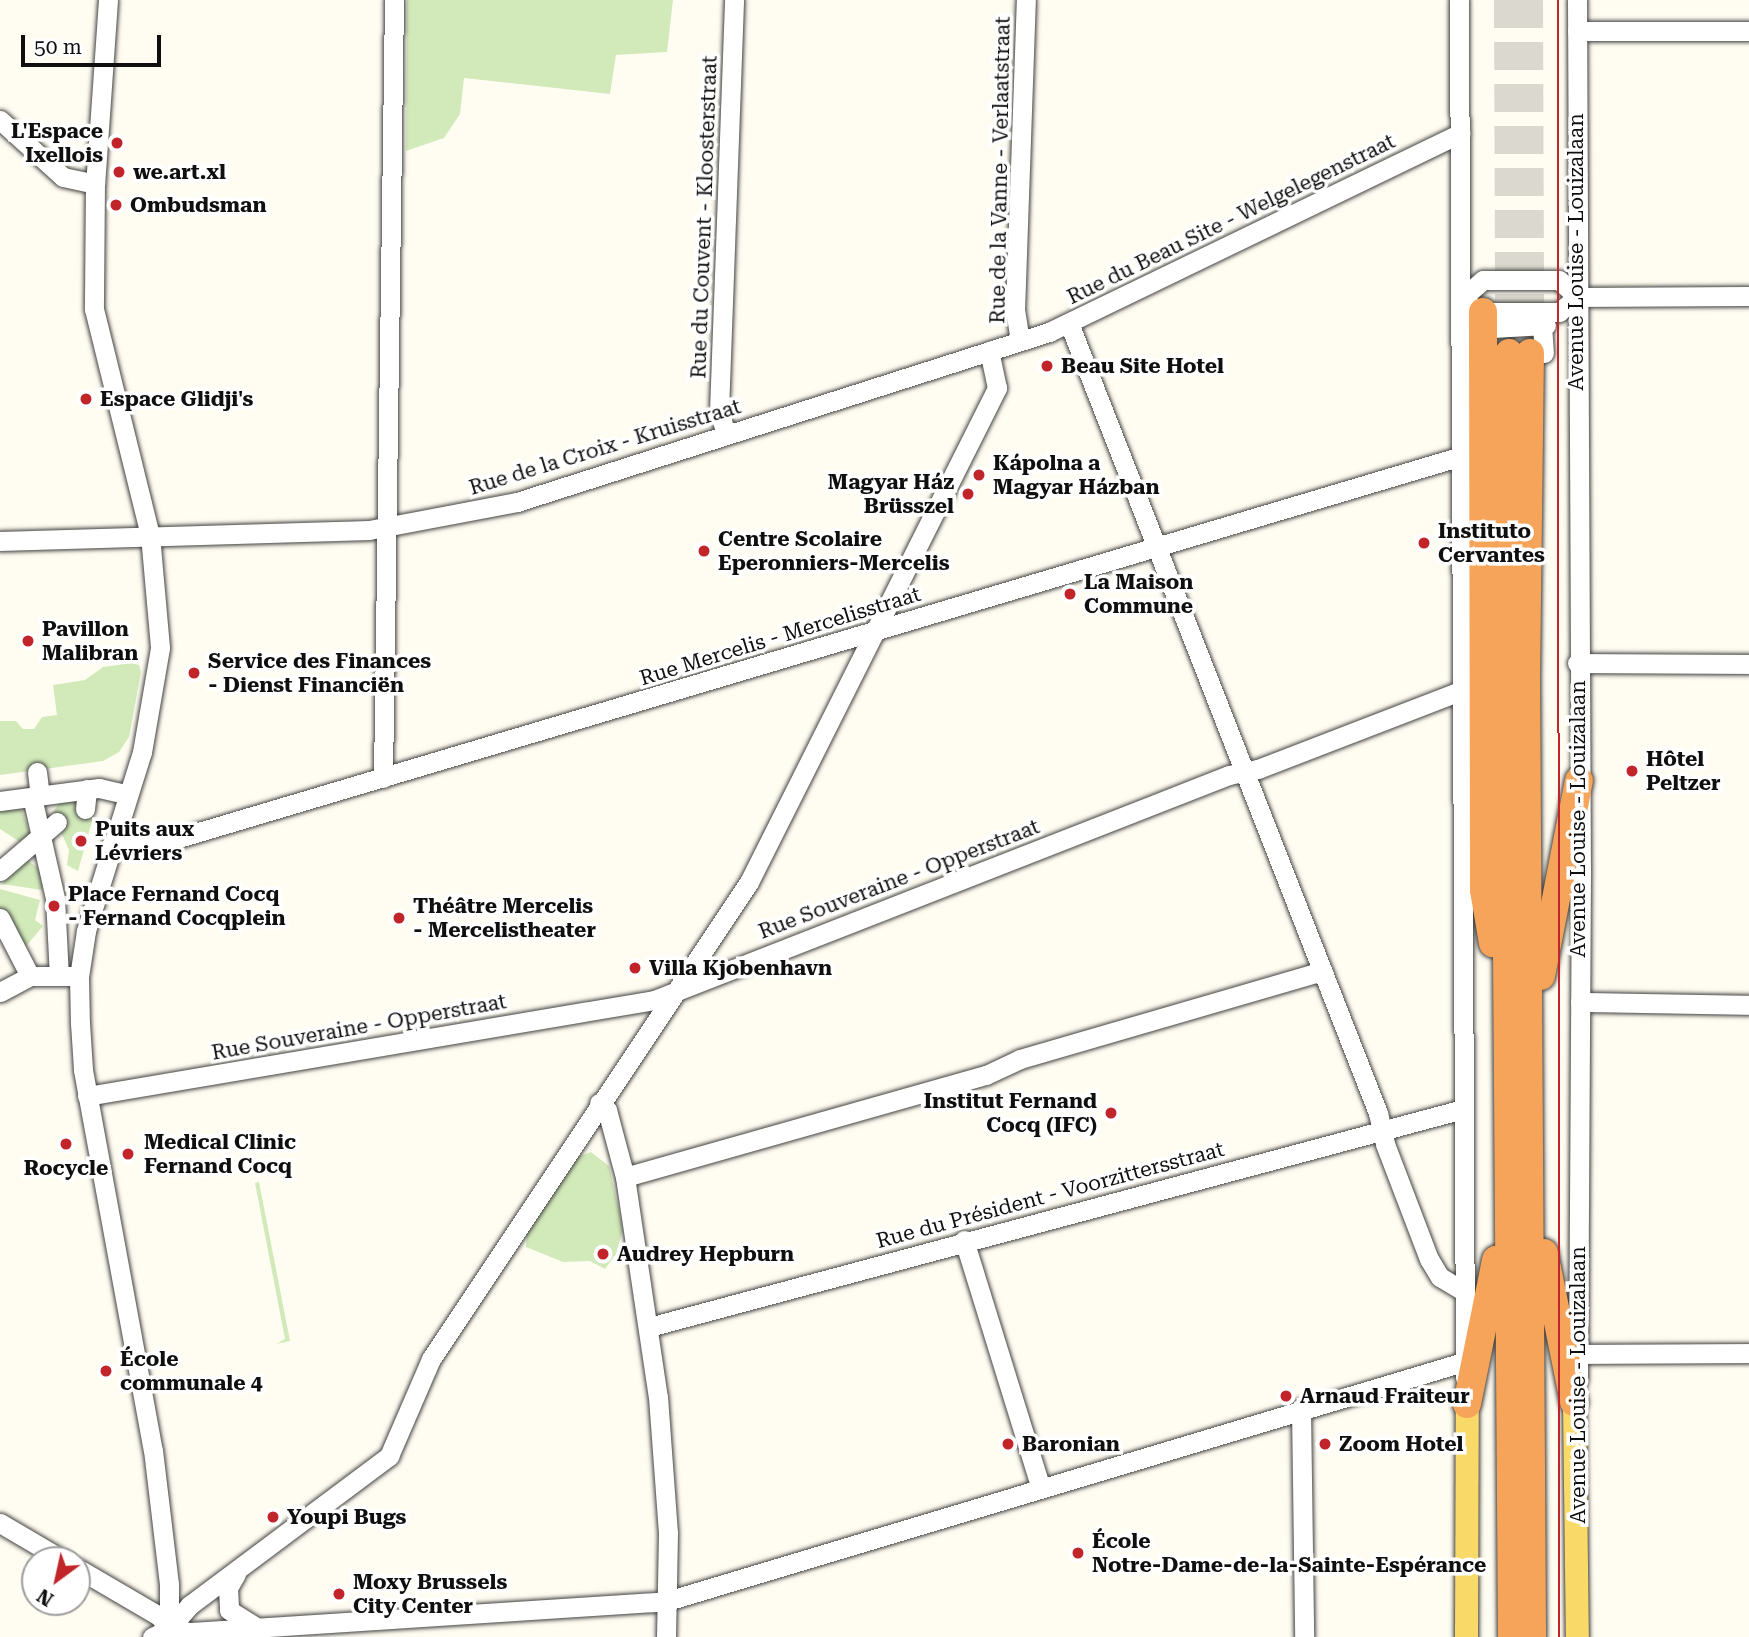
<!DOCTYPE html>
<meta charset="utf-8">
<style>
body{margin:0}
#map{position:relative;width:1749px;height:1637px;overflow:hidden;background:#fffdf1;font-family:"Roboto Serif",serif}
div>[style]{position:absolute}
.green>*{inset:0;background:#d2eaba}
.highway-tunnel>*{height:28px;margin-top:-14px;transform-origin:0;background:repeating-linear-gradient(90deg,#dbd9cf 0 28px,transparent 0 42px)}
.roads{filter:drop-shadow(0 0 2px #424242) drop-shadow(0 0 2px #424242)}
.minor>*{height:19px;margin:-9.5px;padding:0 9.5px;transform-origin:9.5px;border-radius:9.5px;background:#fff}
.major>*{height:23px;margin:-11.5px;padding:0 11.5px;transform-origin:11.5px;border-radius:11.5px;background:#f9d967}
.highway>*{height:28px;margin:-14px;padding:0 14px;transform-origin:14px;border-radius:14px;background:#f5a459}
.tram>*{height:2px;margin:-1px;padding:0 1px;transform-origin:1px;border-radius:1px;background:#c12529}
.dots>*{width:19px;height:19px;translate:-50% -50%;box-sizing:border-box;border:4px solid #fff;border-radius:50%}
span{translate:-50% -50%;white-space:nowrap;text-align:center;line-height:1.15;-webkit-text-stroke:7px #fff;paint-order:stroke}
.poi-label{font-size:21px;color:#0f0f0f;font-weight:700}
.right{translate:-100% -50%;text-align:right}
.left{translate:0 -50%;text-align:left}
.street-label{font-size:21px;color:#0f0f0f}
.north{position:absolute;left:21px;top:1546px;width:70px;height:70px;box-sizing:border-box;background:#fff;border:2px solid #9f9f9f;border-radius:50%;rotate:213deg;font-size:19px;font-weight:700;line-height:28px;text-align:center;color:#0f0f0f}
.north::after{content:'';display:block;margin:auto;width:24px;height:32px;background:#c12529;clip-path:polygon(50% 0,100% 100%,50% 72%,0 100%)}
.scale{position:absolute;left:21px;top:35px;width:140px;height:32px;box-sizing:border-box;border:4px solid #0f0f0f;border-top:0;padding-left:9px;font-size:21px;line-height:24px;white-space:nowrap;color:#0f0f0f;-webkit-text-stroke:5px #fff;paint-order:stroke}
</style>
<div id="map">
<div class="green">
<div style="clip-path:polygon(407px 0,673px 0,667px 52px,616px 55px,610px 94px,464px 78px,460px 114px,444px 138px,406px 151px)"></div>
<div style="clip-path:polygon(132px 663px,139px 665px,141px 672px,129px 737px,119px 752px,103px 761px,0 775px,0 721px,16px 721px,23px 729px,34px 729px,42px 717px,57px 715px,53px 685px,85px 680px,103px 667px)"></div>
<div style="clip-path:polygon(78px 799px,93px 818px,78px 871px,67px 865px,69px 850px,53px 814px,59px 802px)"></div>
<div style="clip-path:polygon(21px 808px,31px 837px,23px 844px,0 829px,0 811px)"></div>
<div style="clip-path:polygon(24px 858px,45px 873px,42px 890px,2px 884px)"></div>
<div style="clip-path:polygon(0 889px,40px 900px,35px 920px,43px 926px,21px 952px,0 910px)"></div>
<div style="clip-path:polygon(591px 1152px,609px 1166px,623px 1229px,616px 1254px,605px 1269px,590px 1261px,563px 1262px,526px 1247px,527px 1229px,575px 1158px)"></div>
<div style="clip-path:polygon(259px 1182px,290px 1341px,276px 1344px,285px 1339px,255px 1183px)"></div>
</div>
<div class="highway-tunnel">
<div style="left:1508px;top:0;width:340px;rotate:89.8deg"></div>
<div style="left:1529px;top:0;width:353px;rotate:89.8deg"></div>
</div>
<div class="roads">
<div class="minor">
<div style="left:108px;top:0;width:184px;rotate:94deg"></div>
<div style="left:95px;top:184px;width:125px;rotate:90.5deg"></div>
<div style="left:94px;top:309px;width:233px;rotate:76.1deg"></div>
<div style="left:150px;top:535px;width:113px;rotate:84.9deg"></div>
<div style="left:160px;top:648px;width:106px;rotate:99.8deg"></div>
<div style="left:142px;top:752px;width:188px;rotate:107.4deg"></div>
<div style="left:86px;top:931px;width:47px;rotate:98.7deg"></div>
<div style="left:79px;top:977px;width:46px;rotate:88.8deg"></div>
<div style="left:80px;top:1023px;width:47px;rotate:86.3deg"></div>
<div style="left:83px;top:1070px;width:386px;rotate:79.6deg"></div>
<div style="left:153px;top:1450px;width:135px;rotate:83.2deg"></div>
<div style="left:169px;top:1584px;width:53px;rotate:90deg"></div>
<div style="left:1459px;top:0;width:1378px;rotate:89.75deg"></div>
<div style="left:1577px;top:0;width:869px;rotate:89.74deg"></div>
<div style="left:1581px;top:869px;width:511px;rotate:90.34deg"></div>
<div style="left:1577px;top:31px;width:172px"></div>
<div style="left:0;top:120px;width:85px;rotate:42.1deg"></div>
<div style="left:63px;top:177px;width:33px;rotate:12deg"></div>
<div style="left:1577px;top:297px;width:172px;rotate:-0.3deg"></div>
<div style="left:1461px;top:299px;width:29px;rotate:-41deg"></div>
<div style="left:1483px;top:280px;width:76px"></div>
<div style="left:1559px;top:280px;width:25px;rotate:43deg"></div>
<div style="left:1474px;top:307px;width:10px;rotate:29deg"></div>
<div style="left:1483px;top:312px;width:76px"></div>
<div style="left:1559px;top:312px;width:23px;rotate:-40deg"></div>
<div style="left:1069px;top:323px;width:848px;rotate:68.64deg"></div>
<div style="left:1378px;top:1113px;width:32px;rotate:77deg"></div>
<div style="left:1385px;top:1144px;width:123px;rotate:69.1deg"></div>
<div style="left:1429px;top:1259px;width:21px;rotate:59deg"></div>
<div style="left:1440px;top:1277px;width:26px;rotate:31deg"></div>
<div style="left:1542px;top:325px;width:28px;rotate:86deg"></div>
<div style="left:1492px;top:328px;width:54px;rotate:-3.2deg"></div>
<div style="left:1020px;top:341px;width:30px;rotate:-99deg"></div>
<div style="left:1015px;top:311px;width:311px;rotate:-88deg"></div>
<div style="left:726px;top:434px;width:24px;rotate:-107deg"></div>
<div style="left:719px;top:411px;width:411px;rotate:-87.9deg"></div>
<div style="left:0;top:541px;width:369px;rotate:-1.7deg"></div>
<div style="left:369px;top:530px;width:151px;rotate:-10.7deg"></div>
<div style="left:517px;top:502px;width:559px;rotate:-17.72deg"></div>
<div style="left:1049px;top:332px;width:457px;rotate:-25.8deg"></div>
<div style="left:1577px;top:663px;width:172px;rotate:0.3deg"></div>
<div style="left:37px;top:772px;width:23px;rotate:83deg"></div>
<div style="left:383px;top:778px;width:778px;rotate:-89.19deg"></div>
<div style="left:32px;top:797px;width:104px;rotate:77.2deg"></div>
<div style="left:55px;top:898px;width:78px;rotate:87.1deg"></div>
<div style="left:0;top:801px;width:100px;rotate:-7.5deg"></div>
<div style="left:99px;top:788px;width:28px;rotate:13deg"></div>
<div style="left:85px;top:809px;width:20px;rotate:-84deg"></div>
<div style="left:111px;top:845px;width:34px;rotate:5deg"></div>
<div style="left:145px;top:848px;width:1374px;rotate:-16.58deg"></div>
<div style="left:0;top:871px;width:75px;rotate:-40.7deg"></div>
<div style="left:0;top:918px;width:65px;rotate:62.7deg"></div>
<div style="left:0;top:992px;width:34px;rotate:-28deg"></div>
<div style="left:30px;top:976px;width:42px"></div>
<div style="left:1580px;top:1002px;width:169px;rotate:1deg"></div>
<div style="left:87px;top:1096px;width:575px;rotate:-9.61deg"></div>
<div style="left:654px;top:1000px;width:617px;rotate:-21.37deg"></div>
<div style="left:1229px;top:775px;width:30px;rotate:-12deg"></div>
<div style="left:1258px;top:769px;width:220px;rotate:-21.1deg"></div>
<div style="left:599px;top:1103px;width:11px;rotate:41deg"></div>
<div style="left:607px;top:1110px;width:69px;rotate:75deg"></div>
<div style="left:625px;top:1177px;width:222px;rotate:81.5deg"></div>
<div style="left:658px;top:1397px;width:136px;rotate:85.8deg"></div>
<div style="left:668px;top:1533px;width:104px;rotate:91.1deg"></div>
<div style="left:625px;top:1177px;width:375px;rotate:-15.8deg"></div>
<div style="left:986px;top:1075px;width:38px;rotate:-25deg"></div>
<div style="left:1020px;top:1059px;width:315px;rotate:-16.2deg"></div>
<div style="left:964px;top:1240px;width:257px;rotate:72.8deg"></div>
<div style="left:649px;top:1327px;width:843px;rotate:-14.99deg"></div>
<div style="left:1579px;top:1354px;width:170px;rotate:-0.3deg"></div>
<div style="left:1301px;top:1408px;width:229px;rotate:89.2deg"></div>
<div style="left:0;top:1523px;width:73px;rotate:30.4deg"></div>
<div style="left:77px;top:1568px;width:95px;rotate:30.3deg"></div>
<div style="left:159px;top:1616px;width:16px;rotate:52deg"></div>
<div style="left:236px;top:1574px;width:16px;rotate:120deg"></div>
<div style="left:228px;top:1588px;width:22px;rotate:87deg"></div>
<div style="left:229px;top:1610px;width:32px;rotate:32deg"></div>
<div style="left:169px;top:1629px;width:22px;rotate:8deg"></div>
<div style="left:191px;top:1632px;width:477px;rotate:-3.7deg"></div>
<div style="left:667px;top:1601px;width:831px;rotate:-16.71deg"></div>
<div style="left:152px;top:1637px;width:19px;rotate:-25deg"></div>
<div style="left:169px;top:1629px;width:32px;rotate:-49deg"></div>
<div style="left:190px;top:1605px;width:249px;rotate:-36.8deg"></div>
<div style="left:389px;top:1456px;width:106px;rotate:-66.6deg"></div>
<div style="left:431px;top:1359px;width:573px;rotate:-56.31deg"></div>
<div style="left:749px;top:882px;width:553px;rotate:-63.34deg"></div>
<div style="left:997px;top:388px;width:38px;rotate:-102deg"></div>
</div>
<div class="major">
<div style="left:1574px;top:1402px;width:235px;rotate:89.3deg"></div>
<div style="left:1466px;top:1637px;width:233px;rotate:-89.8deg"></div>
</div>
<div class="highway">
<div style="left:1483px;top:312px;width:578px;rotate:89.9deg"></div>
<div style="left:1484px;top:890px;width:54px;rotate:80.4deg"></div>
<div style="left:1509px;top:353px;width:328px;rotate:90.7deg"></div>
<div style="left:1505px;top:681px;width:956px;rotate:89.58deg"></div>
<div style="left:1530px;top:353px;width:319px;rotate:90.7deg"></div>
<div style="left:1526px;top:672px;width:965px;rotate:89.64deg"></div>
<div style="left:1541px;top:976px;width:199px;rotate:-79deg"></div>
<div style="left:1544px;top:1253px;width:152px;rotate:78.6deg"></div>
<div style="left:1467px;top:1404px;width:147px;rotate:-78.6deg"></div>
</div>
</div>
<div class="tram">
<div style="left:1558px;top:0;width:1637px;rotate:89.96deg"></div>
</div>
<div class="dots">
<div style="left:117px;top:143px;background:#c12529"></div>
<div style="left:119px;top:172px;background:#c12529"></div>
<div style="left:116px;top:205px;background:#c12529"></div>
<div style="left:1047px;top:366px;background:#c12529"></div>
<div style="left:86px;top:399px;background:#c12529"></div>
<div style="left:979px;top:475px;background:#c12529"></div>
<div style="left:968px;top:494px;background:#c12529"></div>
<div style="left:1424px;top:543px;background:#c12529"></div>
<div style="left:704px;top:551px;background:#c12529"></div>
<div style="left:1070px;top:594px;background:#c12529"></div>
<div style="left:28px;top:641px;background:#c12529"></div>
<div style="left:194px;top:673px;background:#c12529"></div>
<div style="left:1632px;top:771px;background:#c12529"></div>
<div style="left:81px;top:841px;background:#c12529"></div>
<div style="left:54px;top:906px;background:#c12529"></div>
<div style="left:399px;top:918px;background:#c12529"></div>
<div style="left:635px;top:968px;background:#c12529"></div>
<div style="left:1111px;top:1113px;background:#c12529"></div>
<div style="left:66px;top:1144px;background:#c12529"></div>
<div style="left:128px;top:1154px;background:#c12529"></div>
<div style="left:603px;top:1254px;background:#c12529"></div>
<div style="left:106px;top:1371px;background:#c12529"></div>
<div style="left:1286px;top:1396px;background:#c12529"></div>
<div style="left:1008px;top:1444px;background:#c12529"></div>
<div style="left:1325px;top:1444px;background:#c12529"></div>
<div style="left:273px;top:1517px;background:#c12529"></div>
<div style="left:1078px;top:1553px;background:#c12529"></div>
<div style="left:339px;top:1594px;background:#c12529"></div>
</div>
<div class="poi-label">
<span class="right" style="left:103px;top:143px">L'Espace<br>Ixellois</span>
<span class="left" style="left:133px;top:172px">we.art.xl</span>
<span class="left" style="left:130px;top:205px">Ombudsman</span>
<span class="left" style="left:1061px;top:366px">Beau Site Hotel</span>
<span class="left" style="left:100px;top:399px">Espace Glidji's</span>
<span class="left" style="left:993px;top:475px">Kápolna a<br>Magyar Házban</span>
<span class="right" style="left:954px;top:494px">Magyar Ház<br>Brüsszel</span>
<span class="left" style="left:1438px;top:543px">Instituto<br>Cervantes</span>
<span class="left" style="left:718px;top:551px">Centre Scolaire<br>Eperonniers-Mercelis</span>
<span class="left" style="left:1084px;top:594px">La Maison<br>Commune</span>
<span class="left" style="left:42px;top:641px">Pavillon<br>Malibran</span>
<span class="left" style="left:208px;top:673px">Service des Finances<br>- Dienst Financiën</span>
<span class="left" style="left:1646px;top:771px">Hôtel<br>Peltzer</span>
<span class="left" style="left:95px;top:841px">Puits aux<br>Lévriers</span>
<span class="left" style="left:68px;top:906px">Place Fernand Cocq<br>- Fernand Cocqplein</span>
<span class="left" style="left:413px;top:918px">Théâtre Mercelis<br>- Mercelistheater</span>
<span class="left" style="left:649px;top:968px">Villa Kjobenhavn</span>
<span class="right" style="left:1097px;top:1113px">Institut Fernand<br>Cocq (IFC)</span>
<span class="left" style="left:144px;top:1154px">Medical Clinic<br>Fernand Cocq</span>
<span style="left:66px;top:1168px">Rocycle</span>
<span class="left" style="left:617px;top:1254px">Audrey Hepburn</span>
<span class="left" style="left:120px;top:1371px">École<br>communale 4</span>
<span class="left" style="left:1300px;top:1396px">Arnaud Fraiteur</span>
<span class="left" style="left:1022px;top:1444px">Baronian</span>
<span class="left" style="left:1339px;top:1444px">Zoom Hotel</span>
<span class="left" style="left:287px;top:1517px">Youpi Bugs</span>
<span class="left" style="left:1092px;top:1553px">École<br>Notre-Dame-de-la-Sainte-Espérance</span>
<span class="left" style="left:353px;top:1594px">Moxy Brussels<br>City Center</span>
</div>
<div class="street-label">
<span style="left:1000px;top:170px;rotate:-89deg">Rue de la Vanne - Verlaatstraat</span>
<span style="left:704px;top:217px;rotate:-88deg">Rue du Couvent - Kloosterstraat</span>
<span style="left:1231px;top:219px;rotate:-26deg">Rue du Beau Site - Welgelegenstraat</span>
<span style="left:1576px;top:252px;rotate:-90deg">Avenue Louise - Louizalaan</span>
<span style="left:605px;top:447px;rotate:-17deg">Rue de la Croix - Kruisstraat</span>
<span style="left:780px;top:636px;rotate:-17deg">Rue Mercelis - Mercelisstraat</span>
<span style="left:1578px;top:819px;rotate:-90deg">Avenue Louise - Louizalaan</span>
<span style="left:899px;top:879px;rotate:-21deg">Rue Souveraine - Opperstraat</span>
<span style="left:359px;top:1027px;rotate:-10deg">Rue Souveraine - Opperstraat</span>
<span style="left:1050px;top:1195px;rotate:-15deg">Rue du Président - Voorzittersstraat</span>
<span style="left:1578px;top:1385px;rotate:-90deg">Avenue Louise - Louizalaan</span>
</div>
<div class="north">N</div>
<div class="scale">50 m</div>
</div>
